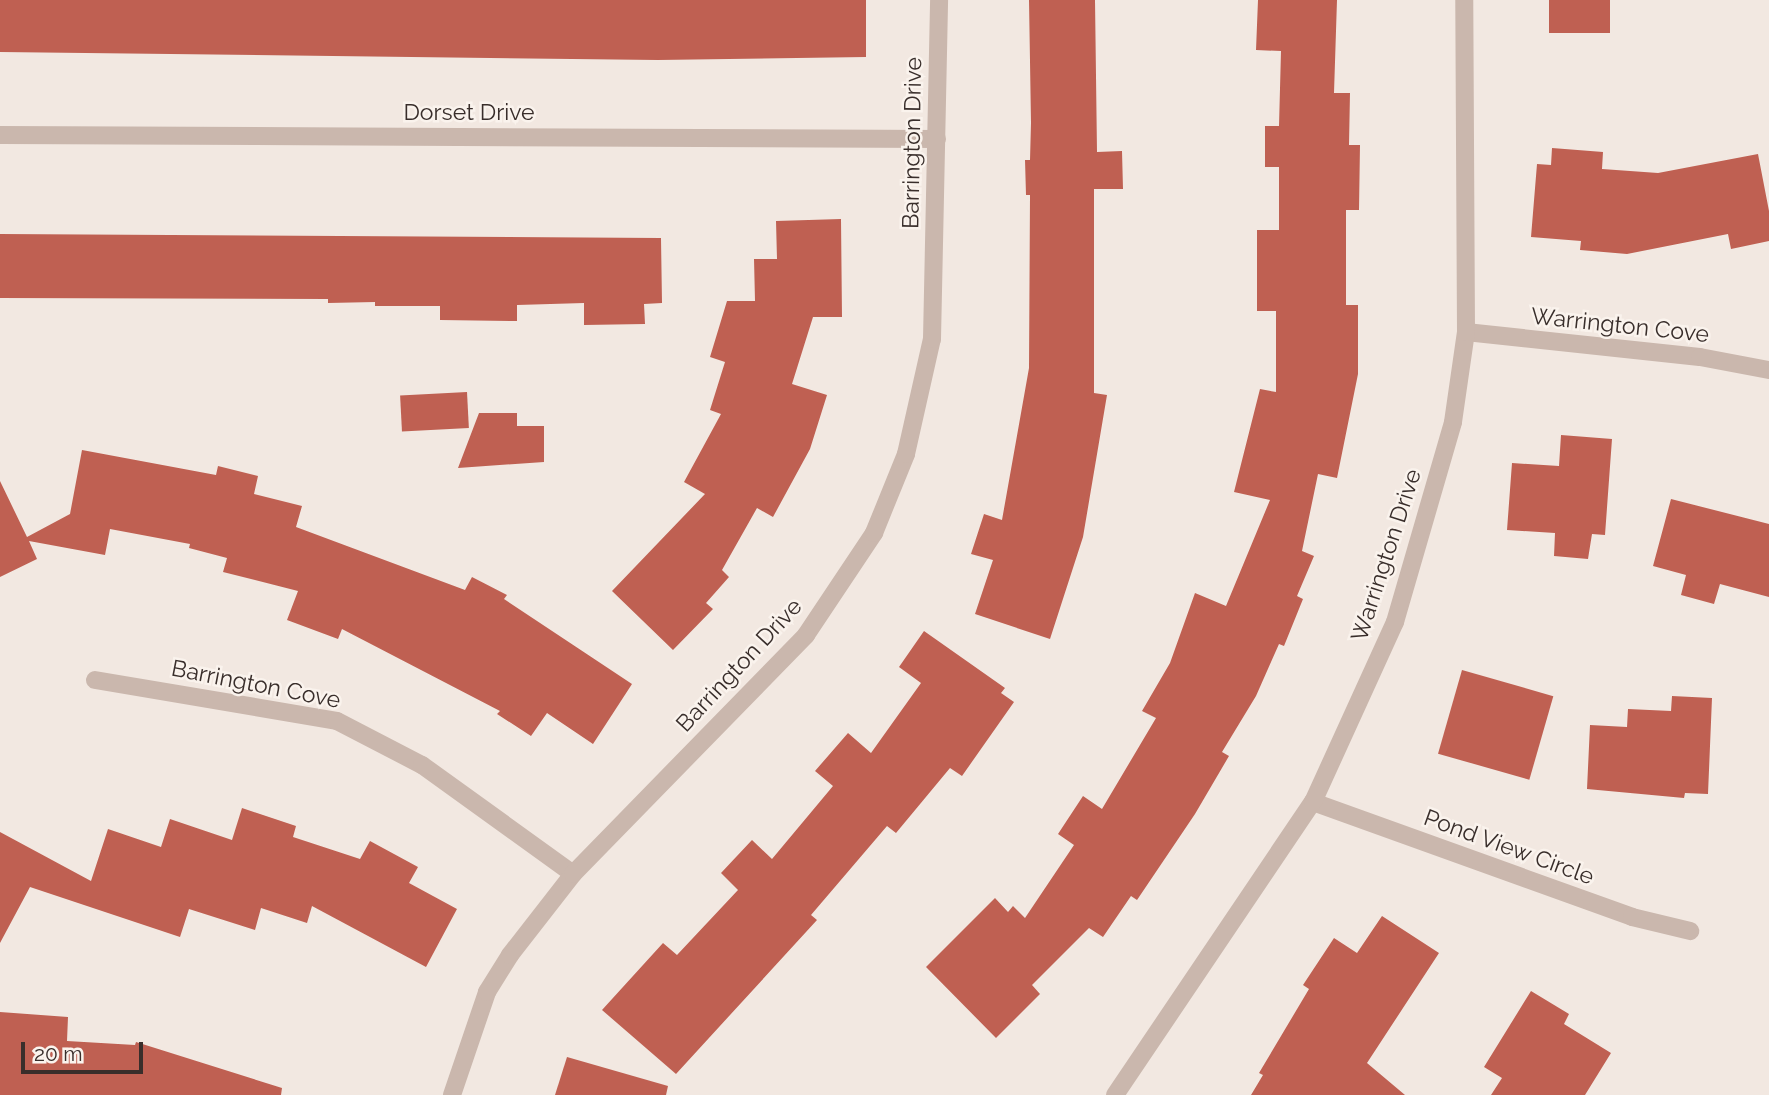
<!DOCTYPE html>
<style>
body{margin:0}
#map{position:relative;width:1769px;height:1095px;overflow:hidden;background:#f2e8e1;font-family:Raleway,sans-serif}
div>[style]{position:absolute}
.building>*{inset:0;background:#bf6052;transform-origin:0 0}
.street>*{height:18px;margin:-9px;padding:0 9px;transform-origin:9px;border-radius:9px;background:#cab7ad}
span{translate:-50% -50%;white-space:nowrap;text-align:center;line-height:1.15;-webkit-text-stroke:5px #faf3ed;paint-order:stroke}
.street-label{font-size:23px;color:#392e2b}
.scale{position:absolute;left:21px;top:1042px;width:122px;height:32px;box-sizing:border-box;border:4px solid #392e2b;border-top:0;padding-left:9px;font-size:21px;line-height:24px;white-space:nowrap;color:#392e2b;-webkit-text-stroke:5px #faf3ed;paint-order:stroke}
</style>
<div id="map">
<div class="building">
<div style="clip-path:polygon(0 0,866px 0,866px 57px,658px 60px,0 52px)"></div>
<div style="clip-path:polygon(1029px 0,1095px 0,1097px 152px,1122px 151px,1123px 189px,1094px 189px,1094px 393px,1107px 395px,1083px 537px,1050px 639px,975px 614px,993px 560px,971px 554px,984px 514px,1002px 520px,1029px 368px,1030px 195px,1026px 195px,1025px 160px,1030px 160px,1031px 123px)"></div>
<div style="clip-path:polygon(1258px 0,1337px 0,1334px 93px,1350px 93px,1349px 145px,1360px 145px,1359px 210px,1346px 210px,1346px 305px,1358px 305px,1358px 374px,1337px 478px,1318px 474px,1302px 551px,1314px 556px,1297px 596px,1303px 599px,1284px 646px,1279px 644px,1256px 696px,1222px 752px,1229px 756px,1195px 814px,1137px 900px,1131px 896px,1103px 937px,1089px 928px,1032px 985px,1040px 994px,996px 1038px,926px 967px,995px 898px,1008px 912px,1013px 906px,1025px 918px,1074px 845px,1058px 834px,1083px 796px,1102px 809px,1156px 718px,1142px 711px,1170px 663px,1195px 593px,1226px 606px,1270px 500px,1234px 492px,1260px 389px,1276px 392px,1276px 311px,1257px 311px,1257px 230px,1279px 230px,1279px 167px,1265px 167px,1265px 126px,1279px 126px,1281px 51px,1256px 50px)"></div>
<div style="left:1549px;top:0;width:61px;height:33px"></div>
<div style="clip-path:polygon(1552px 148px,1603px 152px,1602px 169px,1658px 173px,1758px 154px,1769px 211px,1769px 241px,1731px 249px,1728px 234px,1627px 254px,1580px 250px,1581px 241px,1531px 237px,1537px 164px,1551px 165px)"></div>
<div style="clip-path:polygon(841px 219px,842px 317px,813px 317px,792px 384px,827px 395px,810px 449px,773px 517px,757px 508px,722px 570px,729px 577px,706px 603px,713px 609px,673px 650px,612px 591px,705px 494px,684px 482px,721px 414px,710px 410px,725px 362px,710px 357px,727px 301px,755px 301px,754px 259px,777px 259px,776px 221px)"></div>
<div style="clip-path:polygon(0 234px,661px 238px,662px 303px,644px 304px,645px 324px,584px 325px,584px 303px,517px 305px,517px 321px,440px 320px,440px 306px,375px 306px,375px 302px,328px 303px,328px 299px,0 298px)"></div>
<div style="left:467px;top:392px;width:36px;height:67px;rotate:87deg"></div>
<div style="clip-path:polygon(479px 413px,517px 413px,517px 426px,544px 426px,544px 462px,458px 468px)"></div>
<div style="clip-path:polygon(1561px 435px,1612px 439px,1605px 535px,1592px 534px,1588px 559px,1554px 556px,1555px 533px,1507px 530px,1512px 463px,1559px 466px)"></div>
<div style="clip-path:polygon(82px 450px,216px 475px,218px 466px,258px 476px,254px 494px,302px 506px,296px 527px,465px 590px,472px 577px,507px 595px,504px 599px,632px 684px,593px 744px,547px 713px,531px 736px,497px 714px,500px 711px,342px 629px,338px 639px,287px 620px,298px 591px,223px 572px,227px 558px,189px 548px,190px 544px,110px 529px,105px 555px,29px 541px,37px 559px,0 577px,0 481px,27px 537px,70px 514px)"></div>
<div style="clip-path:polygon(1671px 499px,1769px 524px,1769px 597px,1720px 584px,1714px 604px,1681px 595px,1686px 575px,1653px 566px)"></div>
<div style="clip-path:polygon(924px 631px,1005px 688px,1001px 693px,1014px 702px,962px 776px,950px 768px,896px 833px,887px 826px,811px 915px,817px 920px,676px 1074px,602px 1010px,663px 943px,677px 955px,738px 890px,721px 873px,752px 840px,772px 859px,833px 786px,815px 771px,848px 733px,871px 753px,921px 683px,899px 667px)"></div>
<div style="left:1462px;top:670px;width:95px;height:87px;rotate:16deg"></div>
<div style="clip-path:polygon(1672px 696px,1712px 698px,1708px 794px,1685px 793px,1684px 798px,1587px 789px,1590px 725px,1627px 727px,1628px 709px,1671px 711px)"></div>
<div style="clip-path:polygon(242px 808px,296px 826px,293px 837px,360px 859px,370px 841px,418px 867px,409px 883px,457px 909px,426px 967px,312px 906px,307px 923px,261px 908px,255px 930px,189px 909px,180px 937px,30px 887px,0 943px,0 832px,91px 881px,108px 829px,161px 847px,170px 819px,232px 840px)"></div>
<div style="clip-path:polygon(1382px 916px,1439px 953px,1367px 1063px,1405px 1095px,1251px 1095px,1263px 1075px,1259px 1073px,1309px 989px,1303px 985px,1334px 938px,1357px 953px)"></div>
<div style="clip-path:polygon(1531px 991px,1569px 1014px,1564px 1024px,1611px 1053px,1585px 1095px,1491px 1095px,1502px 1078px,1484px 1067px)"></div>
<div style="clip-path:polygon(0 1012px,68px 1017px,67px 1041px,135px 1045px,136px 1042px,282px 1088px,281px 1095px,0 1095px)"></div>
<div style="clip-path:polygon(567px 1057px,668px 1086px,666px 1095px,555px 1095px)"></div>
</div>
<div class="street">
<div style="left:0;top:135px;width:937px;rotate:0.24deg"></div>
<div style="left:1466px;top:332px;width:235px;rotate:6.1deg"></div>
<div style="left:1700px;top:357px;width:70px;rotate:10.7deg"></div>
<div style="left:95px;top:680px;width:245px;rotate:9.6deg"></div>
<div style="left:337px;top:721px;width:96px;rotate:27.4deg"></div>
<div style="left:422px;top:765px;width:186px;rotate:35.8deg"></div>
<div style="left:1313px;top:802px;width:339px;rotate:19.8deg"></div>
<div style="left:1632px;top:917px;width:60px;rotate:13.6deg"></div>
<div style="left:452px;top:1095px;width:109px;rotate:-71.2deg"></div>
<div style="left:487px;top:992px;width:44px;rotate:-58.1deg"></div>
<div style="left:510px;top:955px;width:103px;rotate:-52.1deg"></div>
<div style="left:573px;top:874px;width:334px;rotate:-45.7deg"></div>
<div style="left:806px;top:635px;width:123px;rotate:-56.3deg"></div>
<div style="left:874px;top:533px;width:85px;rotate:-67.9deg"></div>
<div style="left:906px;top:454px;width:118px;rotate:-77.3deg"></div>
<div style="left:932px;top:339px;width:339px;rotate:-88.8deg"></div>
<div style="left:1115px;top:1095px;width:354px;rotate:-56deg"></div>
<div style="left:1313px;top:802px;width:198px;rotate:-65.5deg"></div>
<div style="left:1395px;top:622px;width:208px;rotate:-73.8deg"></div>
<div style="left:1453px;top:422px;width:91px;rotate:-81.8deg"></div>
<div style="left:1466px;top:332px;width:332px;rotate:-90.3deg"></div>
</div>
<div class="street-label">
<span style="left:469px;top:112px">Dorset Drive</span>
<span style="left:912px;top:143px;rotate:-89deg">Barrington Drive</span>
<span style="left:1620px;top:325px;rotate:6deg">Warrington Cove</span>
<span style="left:1386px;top:555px;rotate:-72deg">Warrington Drive</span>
<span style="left:739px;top:665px;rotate:-47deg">Barrington Drive</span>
<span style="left:256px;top:684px;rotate:11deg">Barrington Cove</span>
<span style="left:1509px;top:847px;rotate:20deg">Pond View Circle</span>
</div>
<div class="scale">20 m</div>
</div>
